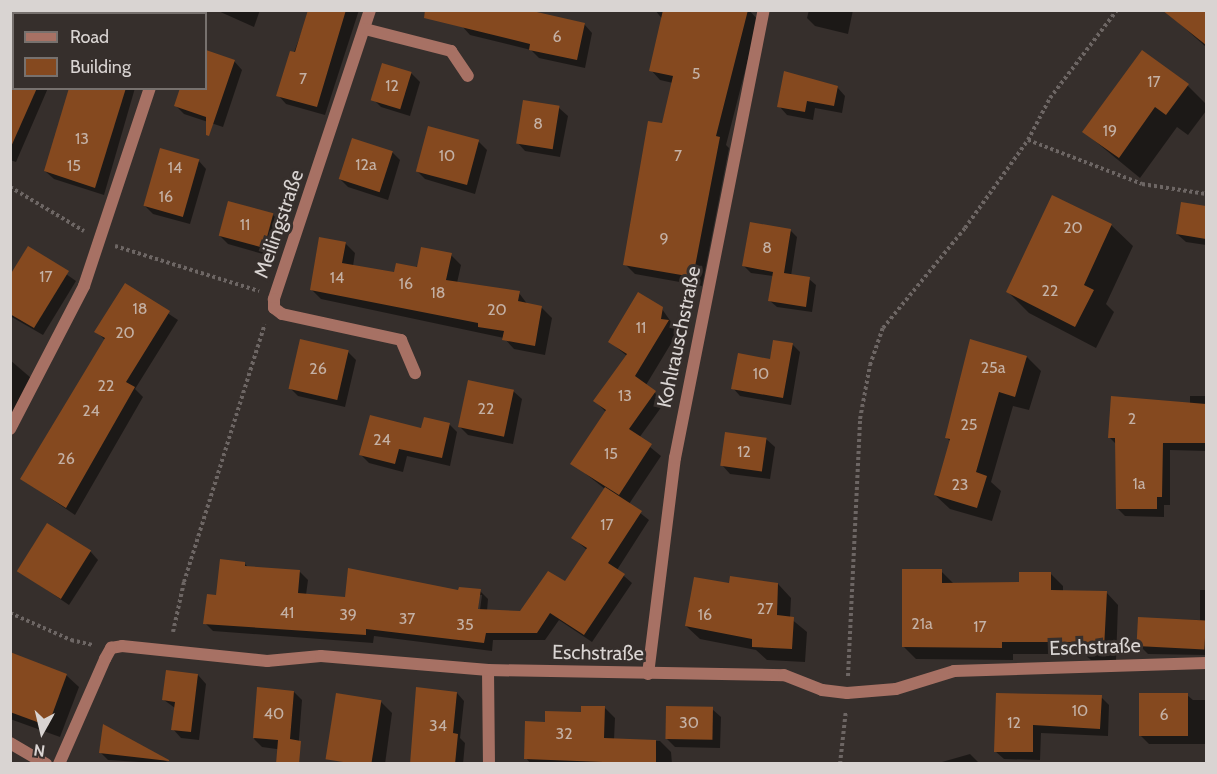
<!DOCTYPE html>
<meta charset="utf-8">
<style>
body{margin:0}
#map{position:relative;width:1217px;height:774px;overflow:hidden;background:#362f2c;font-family:Cabin,sans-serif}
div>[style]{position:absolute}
.shadow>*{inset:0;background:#0007}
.building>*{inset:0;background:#85491f;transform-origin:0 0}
.path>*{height:4px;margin-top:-2px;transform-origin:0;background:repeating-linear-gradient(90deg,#6d6664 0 3px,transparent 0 6px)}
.street>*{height:12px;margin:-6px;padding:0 6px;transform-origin:6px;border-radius:6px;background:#a77164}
span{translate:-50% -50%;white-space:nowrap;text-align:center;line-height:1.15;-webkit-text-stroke:6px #362f2c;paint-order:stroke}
.number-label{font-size:16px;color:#c4b1a5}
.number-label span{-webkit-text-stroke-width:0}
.street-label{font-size:20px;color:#d9d4d2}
.frame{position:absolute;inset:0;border:12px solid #d9d4d2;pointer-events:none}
.legend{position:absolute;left:12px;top:12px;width:195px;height:78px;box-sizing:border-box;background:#362f2c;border:2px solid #77716e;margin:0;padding:8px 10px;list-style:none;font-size:18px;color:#d9d4d2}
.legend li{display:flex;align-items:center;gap:12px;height:30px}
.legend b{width:30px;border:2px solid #77716e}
.north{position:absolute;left:12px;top:702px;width:60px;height:60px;-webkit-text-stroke:4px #362f2c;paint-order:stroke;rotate:188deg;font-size:16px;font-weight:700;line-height:24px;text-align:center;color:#d9d4d2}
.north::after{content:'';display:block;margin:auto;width:21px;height:27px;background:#d9d4d2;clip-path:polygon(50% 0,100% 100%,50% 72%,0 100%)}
</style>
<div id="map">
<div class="shadow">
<div style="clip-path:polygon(10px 10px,52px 10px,14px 14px,14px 88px,48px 88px,16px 162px,10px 160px)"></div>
<div style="clip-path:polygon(107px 10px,161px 10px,106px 14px)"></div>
<div style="clip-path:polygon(216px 10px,260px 10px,254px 27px)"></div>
<div style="clip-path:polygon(310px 10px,359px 10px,325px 115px,286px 104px,278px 95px)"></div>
<div style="clip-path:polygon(655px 10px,749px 10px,758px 20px,726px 145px,729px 148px,702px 286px,635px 274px,625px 264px,673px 83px,660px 80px,651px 70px,663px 20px)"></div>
<div style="clip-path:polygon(809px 10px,853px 10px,848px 34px,815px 26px,807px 18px)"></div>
<div style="clip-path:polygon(1174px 10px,1206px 10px,1206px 47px,1170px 15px)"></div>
<div style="clip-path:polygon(584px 24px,592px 33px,585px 68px,539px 58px,531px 50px,470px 35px,462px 26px)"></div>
<div style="clip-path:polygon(206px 52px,234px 61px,242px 70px,223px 127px,184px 114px,176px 106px,206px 88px)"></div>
<div style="clip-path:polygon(1142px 52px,1188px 86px,1206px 104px,1206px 111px,1188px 135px,1177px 127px,1140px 178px,1084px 132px)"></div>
<div style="clip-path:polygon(411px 73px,420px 82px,410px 116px,381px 107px,373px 99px)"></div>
<div style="clip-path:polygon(837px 87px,845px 96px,842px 113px,815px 108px,813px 120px,787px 115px,779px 106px)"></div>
<div style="clip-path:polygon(71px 88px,135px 88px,104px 195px,54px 179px,45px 171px)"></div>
<div style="clip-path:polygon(559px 108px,568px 116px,560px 157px,525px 151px,517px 142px)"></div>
<div style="clip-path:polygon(429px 128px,479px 142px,487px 150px,475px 194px,425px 179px,417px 171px)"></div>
<div style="clip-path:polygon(392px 152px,400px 160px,388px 200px,348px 187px,340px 179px)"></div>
<div style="clip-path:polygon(198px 160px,206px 169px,190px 224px,153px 214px,144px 205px)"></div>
<div style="clip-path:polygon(1183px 203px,1206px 207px,1206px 245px,1186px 242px,1177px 234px)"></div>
<div style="clip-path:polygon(272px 214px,280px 222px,270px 256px,228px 244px,220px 236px)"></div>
<div style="clip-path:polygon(1111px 225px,1133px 246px,1106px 304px,1114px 312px,1096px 348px,1029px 313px,1008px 292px)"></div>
<div style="clip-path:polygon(791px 231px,797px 237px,791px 276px,809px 279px,816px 285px,812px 312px,777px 307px,770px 301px,773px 276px,751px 273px,744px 266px)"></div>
<div style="clip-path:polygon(345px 243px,355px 253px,353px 266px,395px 274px,451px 255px,461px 265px,457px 283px,519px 293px,528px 305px,542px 308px,552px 318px,545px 355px,514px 349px,504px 338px,321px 299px,311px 289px)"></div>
<div style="clip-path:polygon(29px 248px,76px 281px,43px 335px,10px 316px,10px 278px)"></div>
<div style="clip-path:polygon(125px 285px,178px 320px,135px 389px,143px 397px,75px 515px,22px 479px,105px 340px,96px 331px)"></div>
<div style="clip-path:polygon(evenodd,662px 309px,678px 332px,646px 385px,665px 402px,639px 438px,661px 456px,629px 504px,649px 520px,617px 570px,632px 583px,592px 642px,559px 620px,545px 640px,493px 640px,492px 651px,374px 636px,373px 643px,213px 631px,205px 623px,217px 597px,244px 563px,249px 568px,300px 572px,308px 580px,306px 595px,347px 599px,480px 591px,488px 599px,487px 611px,520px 612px,565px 583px,587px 550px,573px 538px,605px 489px,572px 463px,606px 412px,595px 401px,627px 356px,610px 342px,662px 309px,479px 595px,482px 595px,479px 617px,476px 616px,479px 595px)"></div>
<div style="clip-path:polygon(775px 341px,793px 345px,800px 352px,791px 405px,740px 396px,733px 388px,771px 360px)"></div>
<div style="clip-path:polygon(348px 352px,356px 360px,345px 407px,298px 396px,290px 388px)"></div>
<div style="clip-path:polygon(1027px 357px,1041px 371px,1029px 410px,1013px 406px,991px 482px,1001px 491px,992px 521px,950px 509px,935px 495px,951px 442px,946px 437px)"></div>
<div style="clip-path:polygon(10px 360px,31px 378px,10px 420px)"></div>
<div style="clip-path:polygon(513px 391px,522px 399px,513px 444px,468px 435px,460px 427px)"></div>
<div style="clip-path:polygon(1190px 396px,1206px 396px,1206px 451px,1170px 450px,1170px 505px,1164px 505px,1164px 517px,1125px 516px,1117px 508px,1117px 445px,1109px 437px,1190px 404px)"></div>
<div style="clip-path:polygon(449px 424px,457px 432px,450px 466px,407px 456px,403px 472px,369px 463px,361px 455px,422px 430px)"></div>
<div style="clip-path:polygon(766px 439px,775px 447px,770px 479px,730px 474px,722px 465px)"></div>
<div style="clip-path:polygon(90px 551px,98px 560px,69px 605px,19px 571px)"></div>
<div style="clip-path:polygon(941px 571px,953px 583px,1020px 584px,1050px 573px,1063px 586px,1063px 592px,1106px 592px,1118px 605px,1116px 661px,1091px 660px,1084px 654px,1013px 654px,1013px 660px,916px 659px,904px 647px)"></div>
<div style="clip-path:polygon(778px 584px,791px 598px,790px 618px,807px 632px,805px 662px,767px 660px,756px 650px,700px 639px,686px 626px,730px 585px)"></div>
<div style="clip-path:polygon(1200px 590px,1206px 590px,1206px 655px,1148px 654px,1140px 646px,1140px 619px,1200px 620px)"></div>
<div style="clip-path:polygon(10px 662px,66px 675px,79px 687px,60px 737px,10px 719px)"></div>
<div style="clip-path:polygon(198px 675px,206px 684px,199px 740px,181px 738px,173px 729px,175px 708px,164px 700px)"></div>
<div style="clip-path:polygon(259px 689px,294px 692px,302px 700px,298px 752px,262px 747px,254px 739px)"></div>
<div style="clip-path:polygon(457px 693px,464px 701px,460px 738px,465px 743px,463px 764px,410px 764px)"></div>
<div style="clip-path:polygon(997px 695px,1101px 697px,1109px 705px,1108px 736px,1041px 733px,1040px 760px,1004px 759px,995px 751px)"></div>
<div style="clip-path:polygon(1187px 695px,1193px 700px,1206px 700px,1206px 744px,1149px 744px,1141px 736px)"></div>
<div style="clip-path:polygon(380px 701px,392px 713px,385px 764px,345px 764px,330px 748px)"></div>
<div style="clip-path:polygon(604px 707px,615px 718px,614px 740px,660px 741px,671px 752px,672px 764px,531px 764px,526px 758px,547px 723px)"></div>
<div style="clip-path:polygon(712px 709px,721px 717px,720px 748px,675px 747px,667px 739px)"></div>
<div style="clip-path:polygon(104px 726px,171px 764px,108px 760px,101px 753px)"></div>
<div style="clip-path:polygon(970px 754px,980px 764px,935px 764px)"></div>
</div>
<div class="building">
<div style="clip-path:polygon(308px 10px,346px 10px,317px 107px,276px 96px,290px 51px,295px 52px)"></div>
<div style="clip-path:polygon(425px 10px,528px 10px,585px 23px,577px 60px,529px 50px,530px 44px,424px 18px)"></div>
<div style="clip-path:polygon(663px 10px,748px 10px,716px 136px,720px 137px,693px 277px,623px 265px,648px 121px,662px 123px,673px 76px,649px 71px)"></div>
<div style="clip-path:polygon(1162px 10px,1206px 10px,1206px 45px)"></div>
<div style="clip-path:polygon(206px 50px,235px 60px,209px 136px,206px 135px,206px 117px,174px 106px,180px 88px,206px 88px)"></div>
<div style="clip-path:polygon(1142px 50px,1189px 84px,1166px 115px,1155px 107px,1119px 158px,1082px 132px)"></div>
<div style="left:382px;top:63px;width:31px;height:39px;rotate:17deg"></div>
<div style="clip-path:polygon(784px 71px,838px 86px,834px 106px,807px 101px,805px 112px,777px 107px)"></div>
<div style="clip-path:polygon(10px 88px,37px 88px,10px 149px)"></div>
<div style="clip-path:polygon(69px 88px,126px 88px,95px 188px,44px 171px)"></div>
<div style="left:523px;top:100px;width:37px;height:44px;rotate:9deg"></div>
<div style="left:428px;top:126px;width:53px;height:47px;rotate:15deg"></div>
<div style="left:352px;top:138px;width:43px;height:43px;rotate:18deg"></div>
<div style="left:160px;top:148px;width:41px;height:60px;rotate:16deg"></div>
<div style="clip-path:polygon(1052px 195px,1112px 224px,1084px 285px,1094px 290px,1075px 327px,1006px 292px)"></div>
<div style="left:228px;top:201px;width:47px;height:36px;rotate:15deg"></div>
<div style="clip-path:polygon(1181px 202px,1206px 206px,1206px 239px,1176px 234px)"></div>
<div style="clip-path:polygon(750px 222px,791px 229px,784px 273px,810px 277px,806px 307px,768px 301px,773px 272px,742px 266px)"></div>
<div style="clip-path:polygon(319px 237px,346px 242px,342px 263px,394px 272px,396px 263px,417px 267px,421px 247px,452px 253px,446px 280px,520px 291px,518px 301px,542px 306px,535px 346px,502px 340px,504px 331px,478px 327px,478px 323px,310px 290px)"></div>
<div style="clip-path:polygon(28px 246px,69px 271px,34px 328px,10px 314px,10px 275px)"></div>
<div style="clip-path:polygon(125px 283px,170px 311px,126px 382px,135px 387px,66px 508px,20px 479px,105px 338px,94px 332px)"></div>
<div style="clip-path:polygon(638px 292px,663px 307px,661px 319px,669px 320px,635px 376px,656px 391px,629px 429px,652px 444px,619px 495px,570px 464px,606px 410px,593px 401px,627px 354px,608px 342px)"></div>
<div style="left:300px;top:339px;width:50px;height:51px;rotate:13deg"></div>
<div style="clip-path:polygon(970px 339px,1027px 356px,1015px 397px,999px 392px,976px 472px,987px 476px,977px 508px,934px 495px,950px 439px,945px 438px)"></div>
<div style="clip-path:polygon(773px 340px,793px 343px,783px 398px,731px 389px,738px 353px,770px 359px)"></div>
<div style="left:468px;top:380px;width:47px;height:48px;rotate:12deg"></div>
<div style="clip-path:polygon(1111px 396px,1206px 404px,1206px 443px,1163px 443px,1162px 497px,1157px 497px,1157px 509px,1116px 509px,1115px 438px,1108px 438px)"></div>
<div style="clip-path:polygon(370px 415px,421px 428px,424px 417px,450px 423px,442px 458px,399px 449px,395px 464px,359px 455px)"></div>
<div style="left:725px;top:432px;width:42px;height:34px;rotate:8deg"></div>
<div style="clip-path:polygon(605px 487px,642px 511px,608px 563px,625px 574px,584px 635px,550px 613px,537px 633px,486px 633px,484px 643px,366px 629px,366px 635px,203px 624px,207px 594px,216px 595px,220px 559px,245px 562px,245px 566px,300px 570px,298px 593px,345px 597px,348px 568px,458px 590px,459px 587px,481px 589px,478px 609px,520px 611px,548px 571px,565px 581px,587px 548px,571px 538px)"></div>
<div style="left:47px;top:523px;width:52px;height:57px;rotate:32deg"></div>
<div style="clip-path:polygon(902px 569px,942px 569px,942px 583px,1019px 582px,1019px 572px,1051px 572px,1051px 590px,1107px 591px,1104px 649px,1077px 649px,1077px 642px,1002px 642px,1002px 648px,902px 647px)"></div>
<div style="clip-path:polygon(730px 576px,778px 583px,777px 615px,794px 617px,792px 649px,752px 647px,752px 639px,685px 626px,694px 577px,729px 583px)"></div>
<div style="left:1138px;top:617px;width:68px;height:29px;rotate:3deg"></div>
<div style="clip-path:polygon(10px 652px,67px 674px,48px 726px,10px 712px)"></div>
<div style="clip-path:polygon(166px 670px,198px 674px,191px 732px,171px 730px,175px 702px,162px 700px)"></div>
<div style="clip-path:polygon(257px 687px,294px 691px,290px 739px,301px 741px,299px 764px,276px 764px,278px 740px,253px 738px)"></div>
<div style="clip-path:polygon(416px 687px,457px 692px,453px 733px,458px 734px,455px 764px,410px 764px)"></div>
<div style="left:336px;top:693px;width:46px;height:67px;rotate:9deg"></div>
<div style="clip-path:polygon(996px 693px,1102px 695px,1100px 729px,1033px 725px,1033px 752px,994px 752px)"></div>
<div style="left:1188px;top:693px;width:43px;height:49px;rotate:90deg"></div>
<div style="clip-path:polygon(581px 706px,605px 706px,604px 738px,656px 740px,656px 764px,524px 759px,525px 721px,545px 722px,545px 711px,581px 712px)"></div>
<div style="left:666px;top:706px;width:47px;height:33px;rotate:1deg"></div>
<div style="clip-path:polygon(103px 724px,169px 760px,169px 761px,99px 753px)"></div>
</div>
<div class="path">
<div style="left:1028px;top:140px;width:122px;rotate:21.1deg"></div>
<div style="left:1142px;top:184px;width:65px;rotate:8.9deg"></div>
<div style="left:10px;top:187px;width:86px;rotate:30.7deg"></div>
<div style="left:115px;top:246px;width:151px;rotate:17.4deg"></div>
<div style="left:10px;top:613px;width:67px;rotate:23.9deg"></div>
<div style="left:71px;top:640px;width:23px;rotate:13deg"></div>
<div style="left:173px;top:632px;width:51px;rotate:-77.6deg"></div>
<div style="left:184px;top:582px;width:270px;rotate:-72.6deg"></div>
<div style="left:848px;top:676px;width:257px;rotate:-87.3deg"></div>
<div style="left:860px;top:419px;width:55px;rotate:-79.5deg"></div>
<div style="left:870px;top:365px;width:39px;rotate:-71deg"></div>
<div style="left:883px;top:328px;width:129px;rotate:-50.6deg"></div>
<div style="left:965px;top:228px;width:108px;rotate:-54.4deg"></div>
<div style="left:1028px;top:140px;width:47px;rotate:-62.4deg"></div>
<div style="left:1050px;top:98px;width:111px;rotate:-52.7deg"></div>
<div style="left:840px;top:764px;width:54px;rotate:-83.7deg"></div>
</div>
<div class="street">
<div style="left:370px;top:10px;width:305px;rotate:108.4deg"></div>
<div style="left:274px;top:299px;width:9px;rotate:90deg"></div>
<div style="left:274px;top:308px;width:10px;rotate:37deg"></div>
<div style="left:282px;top:314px;width:122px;rotate:12.3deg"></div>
<div style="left:401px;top:340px;width:36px;rotate:67deg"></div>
<div style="left:174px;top:14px;width:4px;rotate:-76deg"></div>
<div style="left:365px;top:29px;width:89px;rotate:14.3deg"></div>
<div style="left:451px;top:51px;width:30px;rotate:56deg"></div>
<div style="left:10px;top:429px;width:161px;rotate:-62.6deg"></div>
<div style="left:84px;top:286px;width:209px;rotate:-71.6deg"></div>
<div style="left:488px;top:670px;width:94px;rotate:89.4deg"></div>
<div style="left:648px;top:674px;width:218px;rotate:-82.9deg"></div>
<div style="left:675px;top:458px;width:457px;rotate:-78.8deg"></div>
<div style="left:10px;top:743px;width:42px;rotate:30.3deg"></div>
<div style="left:59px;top:764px;width:115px;rotate:-66.3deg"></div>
<div style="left:105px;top:659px;width:13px;rotate:-61deg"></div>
<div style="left:111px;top:648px;width:11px;rotate:-10deg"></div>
<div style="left:122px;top:646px;width:146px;rotate:5.9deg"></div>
<div style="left:267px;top:661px;width:54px;rotate:-5.3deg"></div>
<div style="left:321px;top:656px;width:168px;rotate:4.8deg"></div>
<div style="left:488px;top:670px;width:296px;rotate:1deg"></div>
<div style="left:784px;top:675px;width:41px;rotate:21.5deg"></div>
<div style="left:822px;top:690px;width:25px;rotate:7deg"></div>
<div style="left:847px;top:693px;width:49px;rotate:-4.7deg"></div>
<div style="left:896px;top:689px;width:61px;rotate:-17.2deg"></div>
<div style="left:954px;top:671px;width:252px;rotate:-1.8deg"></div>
</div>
<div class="number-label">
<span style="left:557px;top:37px">6</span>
<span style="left:696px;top:74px">5</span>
<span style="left:303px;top:79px">7</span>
<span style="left:1154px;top:82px">17</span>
<span style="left:392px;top:86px">12</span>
<span style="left:538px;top:124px">8</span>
<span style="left:1110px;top:131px">19</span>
<span style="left:82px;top:139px">13</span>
<span style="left:447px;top:156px">10</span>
<span style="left:678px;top:156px">7</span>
<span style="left:366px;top:165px">12a</span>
<span style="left:74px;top:166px">15</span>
<span style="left:175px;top:168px">14</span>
<span style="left:166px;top:197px">16</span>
<span style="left:245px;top:225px">11</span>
<span style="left:1073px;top:228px">20</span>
<span style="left:664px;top:239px">9</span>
<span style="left:767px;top:248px">8</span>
<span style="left:46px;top:277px">17</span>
<span style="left:337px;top:278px">14</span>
<span style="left:406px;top:284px">16</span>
<span style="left:1050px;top:291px">22</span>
<span style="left:438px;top:293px">18</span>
<span style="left:140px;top:309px">18</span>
<span style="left:497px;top:310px">20</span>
<span style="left:641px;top:328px">11</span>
<span style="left:125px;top:333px">20</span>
<span style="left:993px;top:368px">25a</span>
<span style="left:318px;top:369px">26</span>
<span style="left:761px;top:374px">10</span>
<span style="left:106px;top:386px">22</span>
<span style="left:625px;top:396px">13</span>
<span style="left:486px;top:409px">22</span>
<span style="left:91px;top:411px">24</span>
<span style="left:1132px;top:419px">2</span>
<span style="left:969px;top:425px">25</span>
<span style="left:382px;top:440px">24</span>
<span style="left:744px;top:452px">12</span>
<span style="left:611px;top:454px">15</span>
<span style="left:66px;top:459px">26</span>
<span style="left:1139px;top:484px">1a</span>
<span style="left:960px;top:485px">23</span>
<span style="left:607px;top:525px">17</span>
<span style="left:765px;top:609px">27</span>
<span style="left:287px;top:613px">41</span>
<span style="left:348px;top:615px">39</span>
<span style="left:705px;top:615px">16</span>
<span style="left:407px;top:619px">37</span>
<span style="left:922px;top:624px">21a</span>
<span style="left:465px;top:625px">35</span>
<span style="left:980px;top:627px">17</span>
<span style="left:1080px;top:711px">10</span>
<span style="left:274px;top:714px">40</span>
<span style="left:1164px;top:715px">6</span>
<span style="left:689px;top:723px">30</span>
<span style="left:1014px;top:723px">12</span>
<span style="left:438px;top:726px">34</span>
<span style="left:564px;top:734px">32</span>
</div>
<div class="street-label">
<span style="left:279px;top:224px;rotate:-71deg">Meilingstraße</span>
<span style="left:679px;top:337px;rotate:-78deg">Kohlrauschstraße</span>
<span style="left:1095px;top:647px;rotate:-2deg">Eschstraße</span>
<span style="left:598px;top:653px;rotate:1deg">Eschstraße</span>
</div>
<div class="frame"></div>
<ul class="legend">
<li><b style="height:8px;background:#a77164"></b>Road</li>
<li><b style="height:16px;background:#85491f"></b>Building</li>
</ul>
<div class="north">N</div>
</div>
